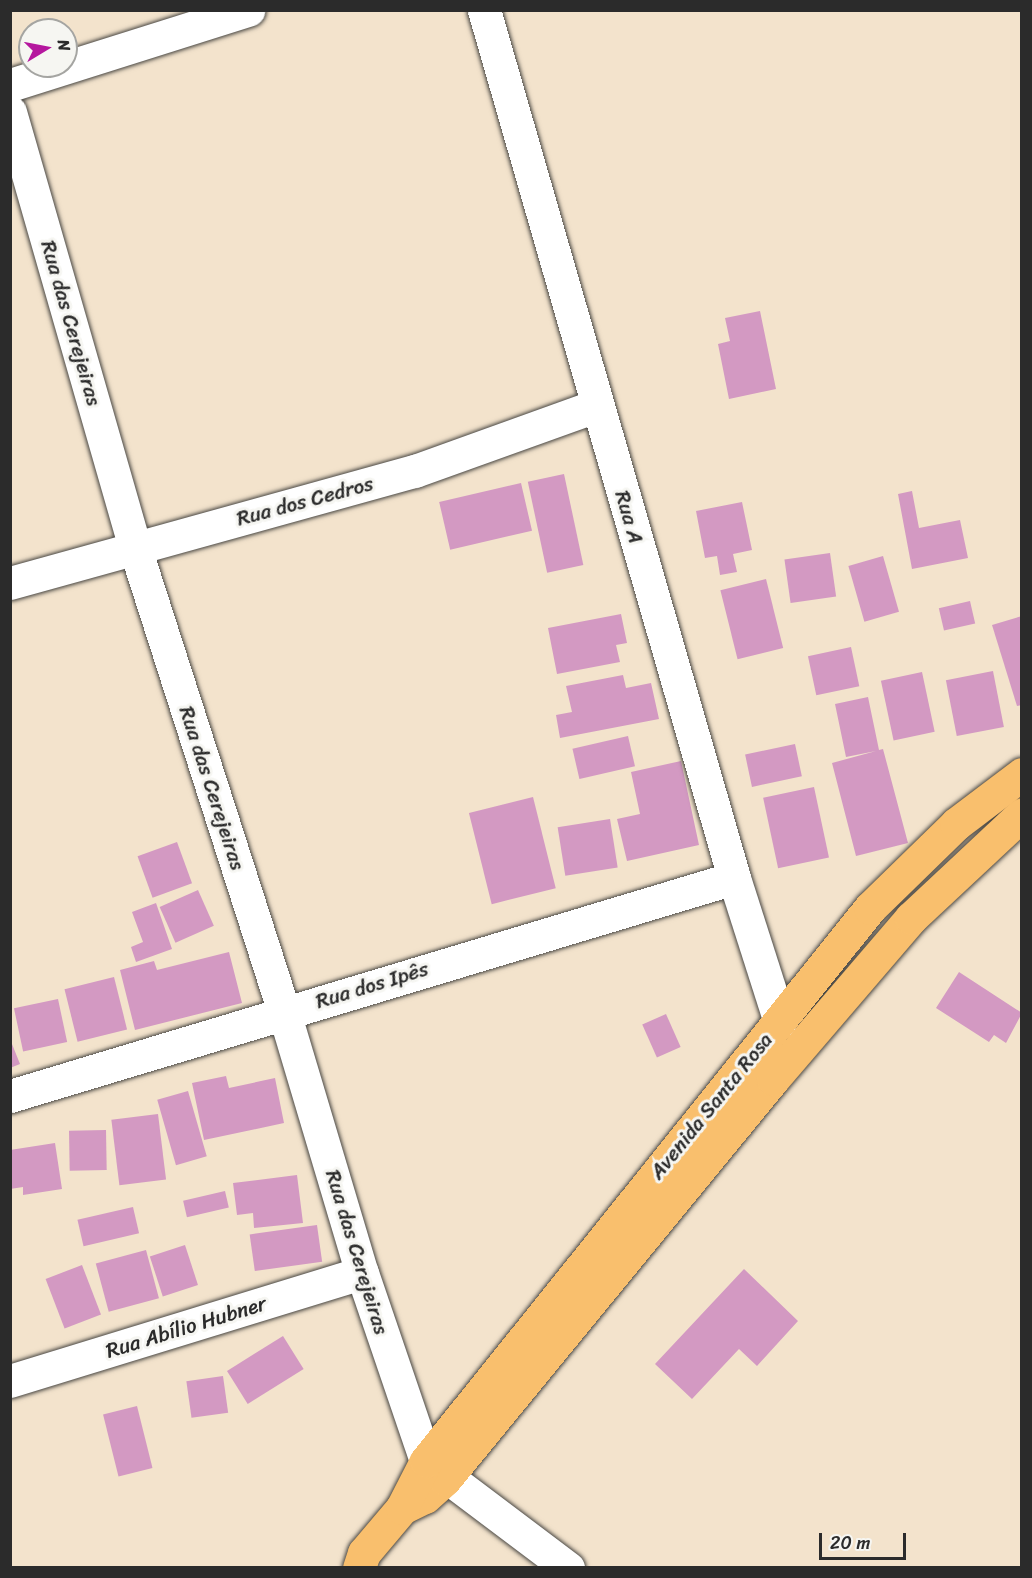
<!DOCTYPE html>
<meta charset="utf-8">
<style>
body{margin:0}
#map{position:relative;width:1032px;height:1578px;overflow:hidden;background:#f3e3cc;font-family:Sriracha,sans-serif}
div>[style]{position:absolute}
.building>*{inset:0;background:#d399c2;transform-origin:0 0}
.roads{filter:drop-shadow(0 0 2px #494743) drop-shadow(0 0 2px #494743)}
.minor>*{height:33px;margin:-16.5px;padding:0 16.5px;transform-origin:16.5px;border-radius:16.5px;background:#fff}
.major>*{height:33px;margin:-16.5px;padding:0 16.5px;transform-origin:16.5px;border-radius:16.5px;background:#f9bf6d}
span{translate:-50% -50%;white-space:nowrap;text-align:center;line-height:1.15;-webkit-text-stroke:6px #f6f6f2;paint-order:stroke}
.street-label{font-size:21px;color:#2b2b2b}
.frame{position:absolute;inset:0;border:12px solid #2b2b2b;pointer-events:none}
.north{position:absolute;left:18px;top:18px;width:60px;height:60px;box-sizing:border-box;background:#f6f6f2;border:2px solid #a5a5a2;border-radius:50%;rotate:80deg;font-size:16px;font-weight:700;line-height:24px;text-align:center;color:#2b2b2b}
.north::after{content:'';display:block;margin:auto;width:21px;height:27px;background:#b5179e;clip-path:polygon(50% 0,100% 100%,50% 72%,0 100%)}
.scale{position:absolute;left:819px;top:1533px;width:87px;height:27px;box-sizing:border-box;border:3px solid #2b2b2b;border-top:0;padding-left:8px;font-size:18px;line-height:21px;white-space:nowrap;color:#2b2b2b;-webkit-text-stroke:4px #f6f6f2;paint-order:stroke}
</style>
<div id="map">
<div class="building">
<div style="clip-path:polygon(760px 311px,776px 389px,729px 399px,718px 344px,730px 341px,725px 318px)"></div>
<div style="left:564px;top:474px;width:93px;height:37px;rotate:78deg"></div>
<div style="left:521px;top:483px;width:49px;height:84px;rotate:77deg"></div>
<div style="clip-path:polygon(912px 491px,919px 528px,960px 520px,968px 558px,912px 569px,898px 494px)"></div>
<div style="clip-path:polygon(742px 502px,752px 550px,733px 554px,737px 572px,720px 575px,717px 556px,705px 558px,696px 511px)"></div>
<div style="left:830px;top:553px;width:44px;height:46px;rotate:82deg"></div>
<div style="left:883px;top:556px;width:58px;height:36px;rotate:74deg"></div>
<div style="left:766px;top:579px;width:71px;height:47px;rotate:76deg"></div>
<div style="left:970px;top:601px;width:23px;height:32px;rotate:77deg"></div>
<div style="clip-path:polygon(621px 614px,627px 643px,616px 645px,620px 662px,557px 674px,548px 628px)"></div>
<div style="clip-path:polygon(1022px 616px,1022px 705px,1017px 706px,992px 625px)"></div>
<div style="left:851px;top:647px;width:40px;height:44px;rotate:78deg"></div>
<div style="left:993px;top:671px;width:57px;height:48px;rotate:79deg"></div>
<div style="left:922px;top:672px;width:61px;height:42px;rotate:78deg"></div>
<div style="clip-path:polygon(623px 675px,626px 688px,651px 683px,659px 719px,560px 738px,556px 715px,572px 712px,566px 686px)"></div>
<div style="clip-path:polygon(868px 697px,879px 750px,883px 749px,908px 843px,856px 856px,832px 763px,876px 751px,846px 757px,835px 704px)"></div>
<div style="left:628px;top:736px;width:31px;height:57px;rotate:77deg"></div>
<div style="left:795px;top:744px;width:33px;height:51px;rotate:78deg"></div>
<div style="clip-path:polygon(681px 761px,699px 845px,627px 861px,617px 819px,640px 814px,631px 772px)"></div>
<div style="left:814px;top:787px;width:72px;height:52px;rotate:78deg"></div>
<div style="left:533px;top:797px;width:94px;height:66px;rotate:76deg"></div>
<div style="left:610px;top:819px;width:49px;height:53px;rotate:81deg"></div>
<div style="left:177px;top:842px;width:44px;height:42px;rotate:70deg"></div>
<div style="left:198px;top:890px;width:39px;height:42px;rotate:66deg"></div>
<div style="clip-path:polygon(156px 903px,172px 949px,136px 962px,131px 947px,143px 942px,132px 912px)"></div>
<div style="clip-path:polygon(229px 952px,242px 1003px,135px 1030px,120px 970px,154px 961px,157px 970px)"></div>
<div style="clip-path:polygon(959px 972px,1022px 1013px,1006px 1043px,994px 1035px,989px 1042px,936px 1008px)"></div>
<div style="left:114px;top:977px;width:54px;height:51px;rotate:76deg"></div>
<div style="left:58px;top:999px;width:44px;height:45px;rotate:78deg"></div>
<div style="left:666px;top:1014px;width:36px;height:26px;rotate:66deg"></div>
<div style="clip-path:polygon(10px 1039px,20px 1064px,10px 1068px)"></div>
<div style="clip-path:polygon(226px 1076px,229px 1088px,275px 1078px,284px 1123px,204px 1140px,192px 1083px)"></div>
<div style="left:188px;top:1091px;width:68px;height:32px;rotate:74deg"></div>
<div style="left:158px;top:1114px;width:66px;height:47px;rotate:83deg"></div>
<div style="left:106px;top:1130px;width:40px;height:37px;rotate:89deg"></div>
<div style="clip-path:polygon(55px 1143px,62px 1189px,23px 1195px,23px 1187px,10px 1189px,10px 1150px)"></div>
<div style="clip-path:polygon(297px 1175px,303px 1223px,254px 1228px,253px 1213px,237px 1215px,233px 1183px)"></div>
<div style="left:225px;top:1191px;width:17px;height:43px;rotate:77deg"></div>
<div style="left:133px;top:1207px;width:27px;height:57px;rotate:77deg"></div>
<div style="left:317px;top:1225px;width:37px;height:68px;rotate:82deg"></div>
<div style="left:185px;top:1245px;width:42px;height:37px;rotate:72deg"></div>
<div style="left:146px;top:1250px;width:50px;height:52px;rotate:75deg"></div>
<div style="left:82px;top:1265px;width:53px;height:39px;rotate:69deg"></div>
<div style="clip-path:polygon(744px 1269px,798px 1321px,757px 1366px,739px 1349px,692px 1399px,655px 1364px)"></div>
<div style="left:283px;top:1336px;width:39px;height:66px;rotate:58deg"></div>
<div style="left:223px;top:1376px;width:37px;height:37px;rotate:82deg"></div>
<div style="left:137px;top:1406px;width:64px;height:35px;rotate:76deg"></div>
</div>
<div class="roads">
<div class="minor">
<div style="left:484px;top:10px;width:903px;rotate:73.93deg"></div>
<div style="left:734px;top:878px;width:151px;rotate:72.3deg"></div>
<div style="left:10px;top:85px;width:250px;rotate:-17.5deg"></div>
<div style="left:10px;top:112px;width:454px;rotate:74deg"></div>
<div style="left:135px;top:548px;width:487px;rotate:72.2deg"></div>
<div style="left:284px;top:1012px;width:272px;rotate:73.4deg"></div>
<div style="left:362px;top:1273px;width:199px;rotate:71.2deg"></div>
<div style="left:426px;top:1461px;width:178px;rotate:37deg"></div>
<div style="left:10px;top:583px;width:420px;rotate:-15.5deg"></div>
<div style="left:415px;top:471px;width:192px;rotate:-19.8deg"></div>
<div style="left:10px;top:1096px;width:756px;rotate:-16.76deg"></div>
<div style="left:10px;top:1381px;width:368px;rotate:-17.1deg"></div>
</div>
<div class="major">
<div style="left:402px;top:1508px;width:25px;rotate:-26deg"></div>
<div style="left:425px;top:1497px;width:27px;rotate:-42deg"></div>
<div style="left:445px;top:1479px;width:517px;rotate:-50.65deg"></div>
<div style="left:773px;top:1079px;width:212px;rotate:-49.4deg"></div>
<div style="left:911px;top:918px;width:152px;rotate:-43.1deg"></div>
<div style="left:359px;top:1568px;width:16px;rotate:-72deg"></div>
<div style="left:364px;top:1553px;width:59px;rotate:-49.8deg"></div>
<div style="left:402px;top:1508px;width:53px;rotate:-62.9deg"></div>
<div style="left:426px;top:1461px;width:709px;rotate:-51.24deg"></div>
<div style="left:870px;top:908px;width:120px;rotate:-44.3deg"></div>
<div style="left:956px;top:824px;width:83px;rotate:-37.1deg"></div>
</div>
</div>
<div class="street-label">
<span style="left:71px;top:323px;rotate:74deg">Rua das Cerejeiras</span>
<span style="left:305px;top:501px;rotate:-15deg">Rua dos Cedros</span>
<span style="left:629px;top:517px;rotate:74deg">Rua A</span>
<span style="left:212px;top:788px;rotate:72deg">Rua das Cerejeiras</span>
<span style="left:372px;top:985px;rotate:-17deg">Rua dos Ipês</span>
<span style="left:711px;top:1106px;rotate:-51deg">Avenida Santa Rosa</span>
<span style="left:357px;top:1252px;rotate:73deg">Rua das Cerejeiras</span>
<span style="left:186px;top:1327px;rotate:-17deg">Rua Abílio Hubner</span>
</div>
<div class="frame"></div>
<div class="north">N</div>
<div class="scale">20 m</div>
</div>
